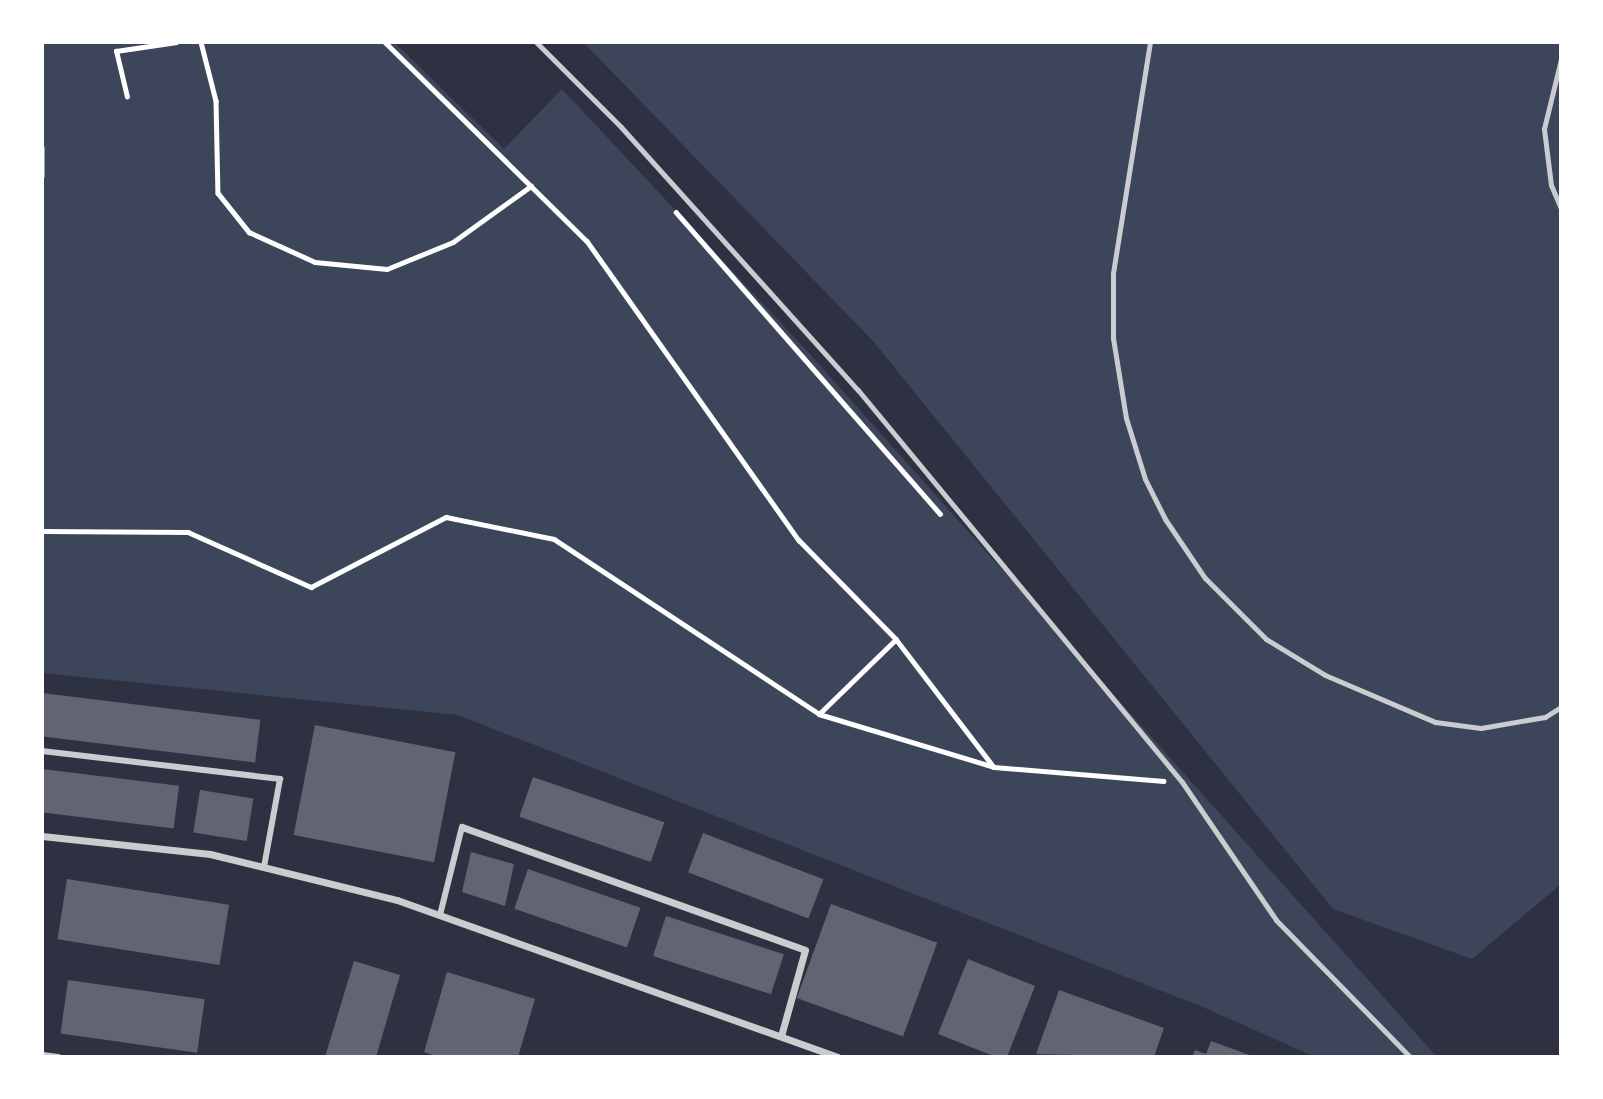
<!DOCTYPE html>
<style>
body{margin:0}
#map{position:relative;width:1603px;height:1099px;overflow:hidden;background:#2d3142;font-family:"Titillium Web",sans-serif}
div>[style]{position:absolute}
.green>*{inset:0;background:#3c4559}
.building>*{inset:0;background:#626471;transform-origin:0 0}
.path>*{height:4.5px;margin:-2.25px;padding:0 2.25px;transform-origin:2.25px;border-radius:2.25px;background:#fff}
.service>*{height:5px;margin:-2.5px;padding:0 2.5px;transform-origin:2.5px;border-radius:2.5px;background:#caccd0}
.pedestrian>*{height:6px;margin:-3px;padding:0 3px;transform-origin:3px;border-radius:3px;background:#caccd0}
.minor>*{height:7px;margin:-3.5px;padding:0 3.5px;transform-origin:3.5px;border-radius:3.5px;background:#caccd0}
span{translate:-50% -50%;white-space:nowrap;text-align:center;line-height:1.15;-webkit-text-stroke:6px #fff;paint-order:stroke}
.frame{position:absolute;inset:0;border:44px solid #fff;pointer-events:none}
</style>
<div id="map">
<div class="green">
<div style="clip-path:polygon(42px 42px,394px 42px,504px 149px,562px 89px,808px 352px,1437px 1057px,1315px 1057px,1205px 1008px,458px 715px,42px 673px)"></div>
<div style="clip-path:polygon(583px 42px,1561px 42px,1561px 884px,1472px 959px,1333px 909px,873px 341px)"></div>
</div>
<div class="building">
<div style="left:42px;top:693px;width:220px;height:43px;rotate:7deg"></div>
<div style="left:315px;top:725px;width:143px;height:112px;rotate:11deg"></div>
<div style="left:42px;top:769px;width:138px;height:43px;rotate:7deg"></div>
<div style="left:533px;top:777px;width:139px;height:42px;rotate:19deg"></div>
<div style="left:200px;top:790px;width:54px;height:43px;rotate:9deg"></div>
<div style="left:703px;top:833px;width:129px;height:42px;rotate:21deg"></div>
<div style="clip-path:polygon(471px 852px,514px 864px,505px 906px,462px 892px)"></div>
<div style="left:528px;top:869px;width:119px;height:42px;rotate:19deg"></div>
<div style="left:67px;top:879px;width:164px;height:61px;rotate:9deg"></div>
<div style="left:831px;top:904px;width:113px;height:100px;rotate:20deg"></div>
<div style="left:666px;top:916px;width:124px;height:42px;rotate:18deg"></div>
<div style="clip-path:polygon(968px 959px,1035px 986px,1007px 1057px,996px 1057px,938px 1034px)"></div>
<div style="clip-path:polygon(354px 961px,400px 975px,376px 1057px,325px 1057px)"></div>
<div style="clip-path:polygon(447px 972px,535px 999px,518px 1057px,439px 1057px,424px 1052px)"></div>
<div style="left:68px;top:980px;width:138px;height:54px;rotate:8deg"></div>
<div style="clip-path:polygon(1059px 990px,1164px 1028px,1154px 1057px,1036px 1054px)"></div>
<div style="clip-path:polygon(1211px 1041px,1255px 1057px,1192px 1057px,1195px 1050px,1206px 1054px)"></div>
</div>
<div class="path">
<div style="left:201px;top:42px;width:61px;rotate:75.7deg"></div>
<div style="left:216px;top:101px;width:92px;rotate:88.8deg"></div>
<div style="left:218px;top:193px;width:50px;rotate:51.5deg"></div>
<div style="left:249px;top:232px;width:72px;rotate:24.4deg"></div>
<div style="left:315px;top:262px;width:72px;rotate:5.6deg"></div>
<div style="left:387px;top:269px;width:71px;rotate:-22.2deg"></div>
<div style="left:453px;top:242px;width:96px;rotate:-35.7deg"></div>
<div style="left:385px;top:42px;width:284px;rotate:44.6deg"></div>
<div style="left:587px;top:241px;width:367px;rotate:54.7deg"></div>
<div style="left:799px;top:540px;width:139px;rotate:45.6deg"></div>
<div style="left:896px;top:639px;width:160px;rotate:52.6deg"></div>
<div style="left:127px;top:97px;width:47px;rotate:-103.4deg"></div>
<div style="left:116px;top:51px;width:61px;rotate:-8.5deg"></div>
<div style="left:42px;top:147px;width:29px;rotate:90deg"></div>
<div style="left:676px;top:212px;width:401px;rotate:48.8deg"></div>
<div style="left:42px;top:531px;width:146px;rotate:0.4deg"></div>
<div style="left:188px;top:532px;width:135px;rotate:24.1deg"></div>
<div style="left:311px;top:587px;width:152px;rotate:-27.4deg"></div>
<div style="left:446px;top:517px;width:110px;rotate:11.5deg"></div>
<div style="left:554px;top:539px;width:318px;rotate:33.4deg"></div>
<div style="left:819px;top:714px;width:183px;rotate:16.8deg"></div>
<div style="left:994px;top:767px;width:170px;rotate:4.7deg"></div>
<div style="left:819px;top:714px;width:107px;rotate:-44.2deg"></div>
</div>
<div class="service">
<div style="left:536px;top:42px;width:120px;rotate:45deg"></div>
<div style="left:621px;top:127px;width:354px;rotate:48deg"></div>
<div style="left:858px;top:390px;width:509px;rotate:50.43deg"></div>
<div style="left:1182px;top:782px;width:167px;rotate:55.7deg"></div>
<div style="left:1276px;top:920px;width:192px;rotate:45.6deg"></div>
<div style="left:1150px;top:42px;width:235px;rotate:99.1deg"></div>
<div style="left:1113px;top:274px;width:64px;rotate:90deg"></div>
<div style="left:1113px;top:338px;width:81px;rotate:80.8deg"></div>
<div style="left:1126px;top:418px;width:64px;rotate:72.7deg"></div>
<div style="left:1145px;top:479px;width:45px;rotate:63.4deg"></div>
<div style="left:1165px;top:519px;width:71px;rotate:55.9deg"></div>
<div style="left:1205px;top:578px;width:86px;rotate:45deg"></div>
<div style="left:1266px;top:639px;width:69px;rotate:31.4deg"></div>
<div style="left:1325px;top:675px;width:120px;rotate:23.1deg"></div>
<div style="left:1435px;top:722px;width:46px;rotate:7.4deg"></div>
<div style="left:1481px;top:728px;width:65px;rotate:-9.8deg"></div>
<div style="left:1545px;top:717px;width:19px;rotate:-32deg"></div>
<div style="left:1561px;top:59px;width:72px;rotate:103.7deg"></div>
<div style="left:1544px;top:129px;width:56px;rotate:82.9deg"></div>
<div style="left:1551px;top:185px;width:25px;rotate:67deg"></div>
</div>
<div class="pedestrian">
<div style="left:42px;top:751px;width:240px;rotate:6.7deg"></div>
<div style="left:280px;top:779px;width:89px;rotate:100.3deg"></div>
<div style="left:440px;top:915px;width:91px;rotate:-76deg"></div>
</div>
<div class="minor">
<div style="left:462px;top:827px;width:364px;rotate:19.7deg"></div>
<div style="left:805px;top:950px;width:89px;rotate:105.6deg"></div>
<div style="left:42px;top:836px;width:169px;rotate:6.1deg"></div>
<div style="left:210px;top:854px;width:193px;rotate:13.8deg"></div>
<div style="left:397px;top:900px;width:468px;rotate:19.6deg"></div>
<div style="left:42px;top:1055px;width:16px;rotate:7deg"></div>
</div>
<div class="frame"></div>
</div>
